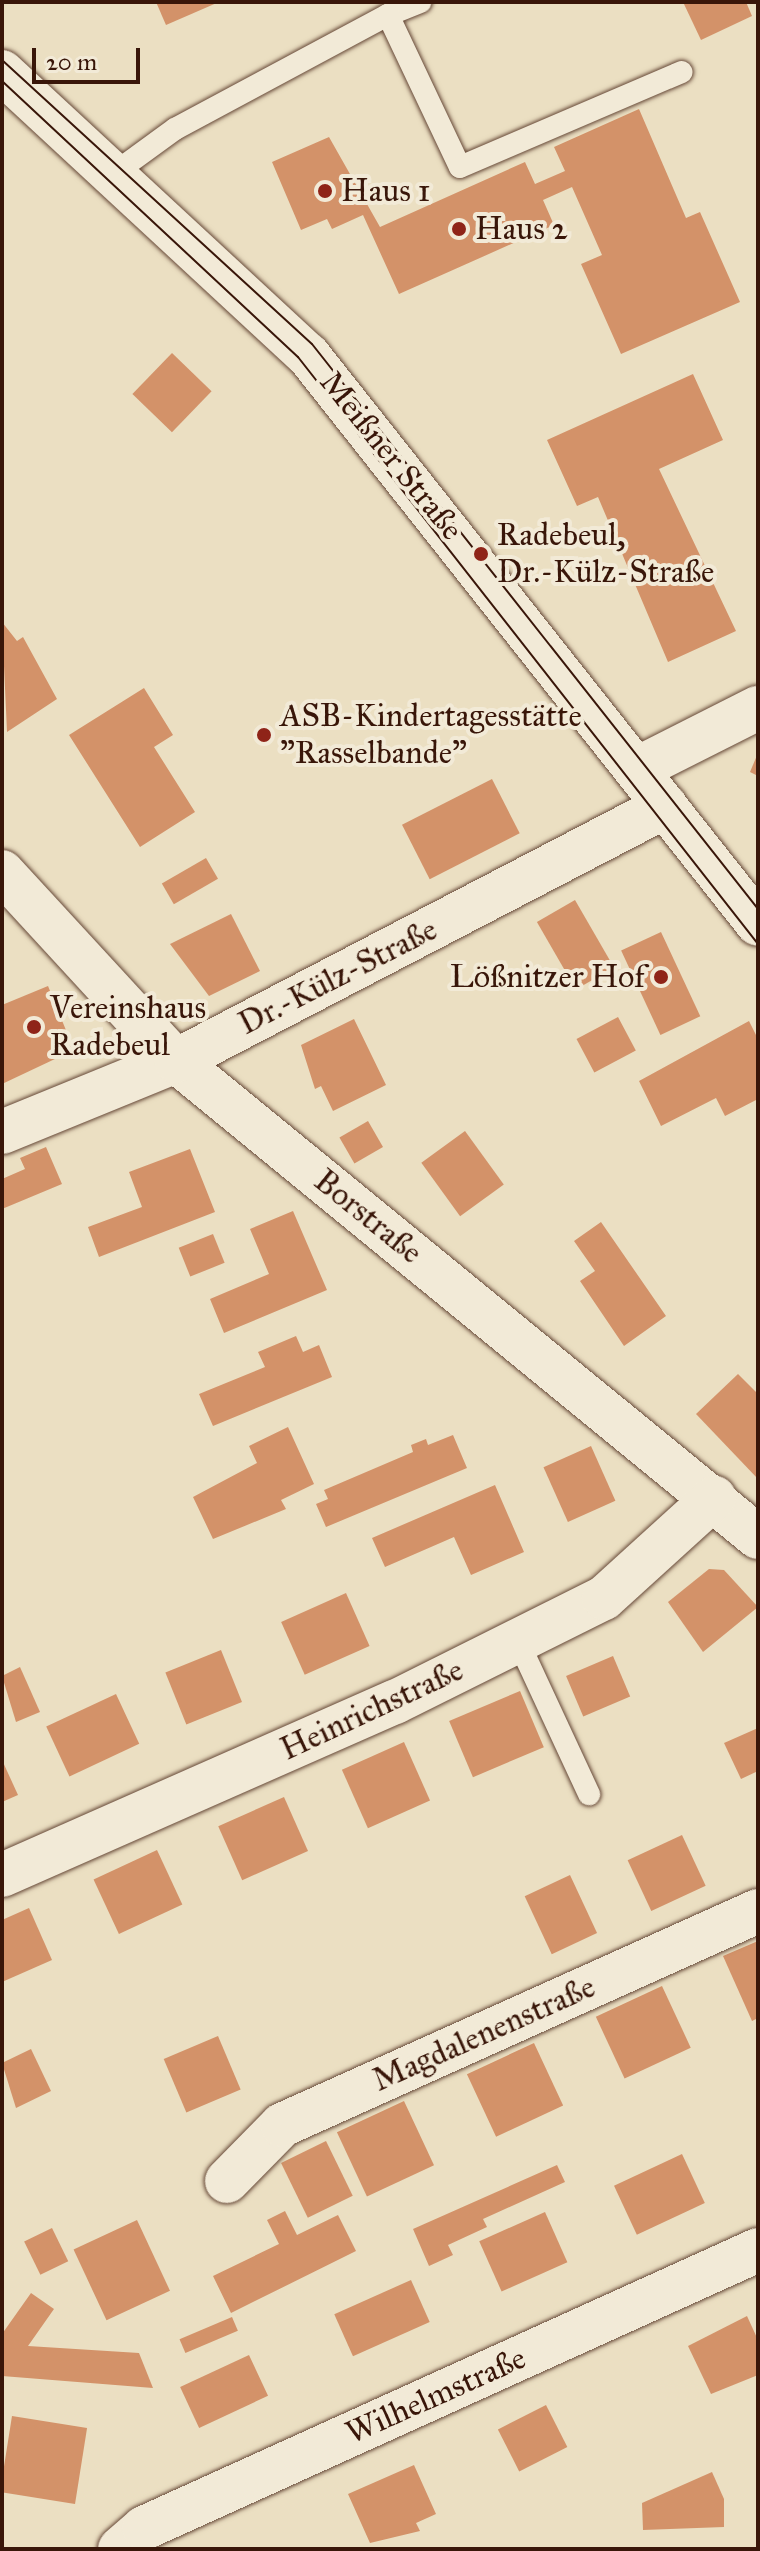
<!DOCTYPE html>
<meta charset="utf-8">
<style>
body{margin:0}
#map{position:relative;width:760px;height:2551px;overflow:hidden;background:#ebdfc2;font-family:"IM FELL Great Primer",serif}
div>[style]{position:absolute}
.building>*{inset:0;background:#d39269;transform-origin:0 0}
.roads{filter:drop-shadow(0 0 2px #664837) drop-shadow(0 0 2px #664837)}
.service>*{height:22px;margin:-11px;padding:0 11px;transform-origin:11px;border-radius:11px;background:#f2ead7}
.minor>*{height:44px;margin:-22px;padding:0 22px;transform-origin:22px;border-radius:22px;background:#f2ead7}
.secondary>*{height:44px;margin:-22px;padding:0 22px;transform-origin:22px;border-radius:22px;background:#f2ead7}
.tram>*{height:2px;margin:-1px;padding:0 1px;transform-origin:1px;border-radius:1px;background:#391609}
.dots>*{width:22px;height:22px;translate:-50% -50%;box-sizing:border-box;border:4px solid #f2ead7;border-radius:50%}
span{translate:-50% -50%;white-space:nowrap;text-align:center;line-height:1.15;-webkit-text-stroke:8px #f2ead7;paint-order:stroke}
.poi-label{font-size:32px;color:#391609}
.left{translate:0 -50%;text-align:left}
.right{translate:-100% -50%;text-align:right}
.street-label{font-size:32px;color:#391609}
.frame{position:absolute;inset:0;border:4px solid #391609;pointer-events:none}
.scale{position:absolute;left:32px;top:48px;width:108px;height:36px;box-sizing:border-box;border:4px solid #391609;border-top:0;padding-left:10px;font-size:24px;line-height:28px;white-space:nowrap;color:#391609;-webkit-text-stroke:6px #f2ead7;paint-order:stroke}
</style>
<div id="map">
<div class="building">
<div style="clip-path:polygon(156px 2px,219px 2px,166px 25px)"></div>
<div style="clip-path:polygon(683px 2px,746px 2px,752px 16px,701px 40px)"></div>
<div style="clip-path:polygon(639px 109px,686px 218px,700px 212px,740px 302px,621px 354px,581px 264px,602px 255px,572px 187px,543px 200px,554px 225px,399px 294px,363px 215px,332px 229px,327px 219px,301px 230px,272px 162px,329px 137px,380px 227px,525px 162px,535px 184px,565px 171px,554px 147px)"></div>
<div style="left:172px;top:353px;width:55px;height:57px;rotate:44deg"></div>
<div style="clip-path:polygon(693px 374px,723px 440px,659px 469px,736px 631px,668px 662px,598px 497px,577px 506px,547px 440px)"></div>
<div style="clip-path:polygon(2px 622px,17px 641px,23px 637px,57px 699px,7px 732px)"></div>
<div style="clip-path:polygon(144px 688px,173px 735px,154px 747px,195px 812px,140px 847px,69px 735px)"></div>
<div style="clip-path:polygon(758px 753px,758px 776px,750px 772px)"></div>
<div style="left:492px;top:779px;width:61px;height:101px;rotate:63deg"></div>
<div style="left:206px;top:858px;width:24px;height:51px;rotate:60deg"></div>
<div style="left:575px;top:900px;width:78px;height:44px;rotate:60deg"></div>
<div style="clip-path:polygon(231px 914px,260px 971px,209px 996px,170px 944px)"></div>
<div style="left:661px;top:932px;width:93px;height:44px;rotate:65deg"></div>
<div style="clip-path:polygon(48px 986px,74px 1050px,2px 1084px,2px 1005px)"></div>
<div style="left:618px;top:1017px;width:38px;height:47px;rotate:62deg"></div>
<div style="clip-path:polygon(354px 1019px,386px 1085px,333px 1111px,321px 1086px,315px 1089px,301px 1045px)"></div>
<div style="clip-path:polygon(749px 1021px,758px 1039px,758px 1099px,725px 1116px,716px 1098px,661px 1126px,639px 1081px)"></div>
<div style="left:368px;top:1121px;width:30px;height:33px;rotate:60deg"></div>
<div style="left:465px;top:1131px;width:66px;height:54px;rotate:54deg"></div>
<div style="clip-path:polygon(46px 1147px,62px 1184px,2px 1209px,2px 1179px,25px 1169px,20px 1158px)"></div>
<div style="clip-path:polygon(190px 1149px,215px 1212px,99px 1257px,88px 1227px,142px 1207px,129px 1172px)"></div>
<div style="clip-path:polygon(293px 1211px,327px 1290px,224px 1333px,210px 1299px,269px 1274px,250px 1229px)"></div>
<div style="clip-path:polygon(601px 1222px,666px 1316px,624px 1346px,580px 1281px,595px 1271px,574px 1241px)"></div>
<div style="left:213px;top:1234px;width:31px;height:37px;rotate:68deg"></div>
<div style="clip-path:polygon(296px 1336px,303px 1352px,319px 1345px,332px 1377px,213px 1426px,199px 1394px,265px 1367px,258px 1352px)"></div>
<div style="clip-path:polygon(738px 1374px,758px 1394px,758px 1479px,696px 1414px)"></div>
<div style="clip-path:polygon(288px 1427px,314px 1484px,281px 1500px,286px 1509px,213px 1539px,193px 1497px,257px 1463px,249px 1446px)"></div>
<div style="clip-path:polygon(453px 1435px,467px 1468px,326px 1527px,316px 1504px,328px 1499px,324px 1490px,413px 1452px,411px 1445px,426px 1439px,428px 1445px)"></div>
<div style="left:591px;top:1446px;width:60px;height:52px;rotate:66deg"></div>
<div style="clip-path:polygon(495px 1485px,524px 1552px,471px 1575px,454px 1537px,385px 1567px,372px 1538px)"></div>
<div style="clip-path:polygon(709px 1569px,724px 1570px,758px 1607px,703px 1652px,668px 1602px)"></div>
<div style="left:346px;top:1593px;width:58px;height:71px;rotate:66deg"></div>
<div style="left:221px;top:1650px;width:56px;height:60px;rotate:68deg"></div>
<div style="left:613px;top:1656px;width:44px;height:51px;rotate:67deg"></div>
<div style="clip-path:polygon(20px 1667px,40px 1712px,16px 1722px,2px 1676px)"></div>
<div style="left:520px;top:1691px;width:61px;height:77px;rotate:67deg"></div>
<div style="left:116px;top:1694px;width:55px;height:77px;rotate:65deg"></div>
<div style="clip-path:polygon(758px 1728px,758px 1771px,741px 1779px,724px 1743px)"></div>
<div style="left:404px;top:1742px;width:64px;height:68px;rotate:66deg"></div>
<div style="clip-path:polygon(2px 1760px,18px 1795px,2px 1802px)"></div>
<div style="left:284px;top:1797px;width:59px;height:72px;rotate:66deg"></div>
<div style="left:682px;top:1835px;width:56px;height:60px;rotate:65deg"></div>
<div style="left:157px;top:1850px;width:60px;height:70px;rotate:65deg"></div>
<div style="left:570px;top:1875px;width:64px;height:50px;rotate:65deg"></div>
<div style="clip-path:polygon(29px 1908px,52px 1960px,2px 1982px,2px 1920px)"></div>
<div style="clip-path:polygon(758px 1941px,758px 2018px,752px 2021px,723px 1956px)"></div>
<div style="left:662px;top:1986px;width:68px;height:73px;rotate:65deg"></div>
<div style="left:218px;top:2036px;width:58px;height:59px;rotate:67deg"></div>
<div style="left:534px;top:2043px;width:69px;height:74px;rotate:65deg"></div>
<div style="clip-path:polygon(31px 2049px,51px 2091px,16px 2108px,2px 2063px)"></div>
<div style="left:404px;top:2101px;width:71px;height:74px;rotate:65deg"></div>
<div style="left:326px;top:2141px;width:61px;height:50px;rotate:64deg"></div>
<div style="left:682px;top:2154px;width:54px;height:75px;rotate:65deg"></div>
<div style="clip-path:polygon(557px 2165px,565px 2182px,483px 2219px,487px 2227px,448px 2245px,453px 2255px,429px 2266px,413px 2229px)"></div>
<div style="clip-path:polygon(285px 2211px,297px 2235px,338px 2215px,356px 2251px,231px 2313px,213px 2276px,279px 2244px,267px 2220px)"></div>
<div style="left:545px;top:2212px;width:55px;height:72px;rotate:66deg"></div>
<div style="left:137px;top:2220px;width:78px;height:70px;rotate:65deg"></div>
<div style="left:52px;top:2228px;width:37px;height:31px;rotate:64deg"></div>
<div style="left:411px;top:2280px;width:46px;height:84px;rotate:66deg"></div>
<div style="clip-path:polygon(31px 2293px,54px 2309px,28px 2346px,139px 2353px,153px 2388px,2px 2376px,2px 2334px)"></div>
<div style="clip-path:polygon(747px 2316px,758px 2340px,758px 2375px,711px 2394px,688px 2346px)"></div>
<div style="left:232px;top:2317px;width:15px;height:57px;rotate:67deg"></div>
<div style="left:249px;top:2355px;width:45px;height:76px;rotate:65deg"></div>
<div style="left:546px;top:2405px;width:47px;height:54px;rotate:63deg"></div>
<div style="left:12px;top:2416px;width:76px;height:77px;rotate:9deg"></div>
<div style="clip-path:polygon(414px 2465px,436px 2514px,416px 2523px,420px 2531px,370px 2543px,348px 2494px)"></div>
<div style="clip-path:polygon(712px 2472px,724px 2499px,724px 2527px,643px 2530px,642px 2503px)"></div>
</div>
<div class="roads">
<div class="service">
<div style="left:388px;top:15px;width:35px;rotate:-22deg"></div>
<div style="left:116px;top:172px;width:73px;rotate:-36.1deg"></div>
<div style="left:175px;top:129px;width:242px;rotate:-28.2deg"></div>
<div style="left:388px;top:15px;width:168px;rotate:64.7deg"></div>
<div style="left:460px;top:167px;width:241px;rotate:-23.2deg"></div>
<div style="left:518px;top:1641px;width:169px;rotate:65.1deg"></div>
</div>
<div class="minor">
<div style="left:637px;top:769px;width:136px;rotate:-26.8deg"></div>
<div style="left:2px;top:872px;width:257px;rotate:47.4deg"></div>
<div style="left:176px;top:1061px;width:752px;rotate:39.28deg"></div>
<div style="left:2px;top:1132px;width:188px;rotate:-22.2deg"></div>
<div style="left:176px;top:1061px;width:552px;rotate:-27.49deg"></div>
<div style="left:2px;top:1875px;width:429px;rotate:-23.8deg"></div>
<div style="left:395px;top:1702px;width:233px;rotate:-26.5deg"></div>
<div style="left:604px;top:1598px;width:149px;rotate:-42.3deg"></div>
<div style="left:227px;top:2181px;width:78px;rotate:-45.5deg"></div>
<div style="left:282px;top:2125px;width:522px;rotate:-24.21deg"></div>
<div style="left:120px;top:2549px;width:32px;rotate:-41deg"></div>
<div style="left:144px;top:2528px;width:674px;rotate:-24.36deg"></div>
</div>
<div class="secondary">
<div style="left:2px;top:72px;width:417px;rotate:42.8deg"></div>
<div style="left:308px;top:355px;width:725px;rotate:51.66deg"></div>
</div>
</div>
<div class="tram">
<div style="left:2px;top:60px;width:420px;rotate:42.5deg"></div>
<div style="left:312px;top:344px;width:720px;rotate:51.71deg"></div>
<div style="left:2px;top:81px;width:405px;rotate:43deg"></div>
<div style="left:298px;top:357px;width:746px;rotate:51.92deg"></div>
</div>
<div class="dots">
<div style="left:325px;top:191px;background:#8f2418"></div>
<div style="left:459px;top:229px;background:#8f2418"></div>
<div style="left:481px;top:554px;background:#8f2418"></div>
<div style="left:264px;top:735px;background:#8f2418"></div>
<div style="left:661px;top:977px;background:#8f2418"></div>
<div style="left:34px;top:1027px;background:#8f2418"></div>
</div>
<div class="poi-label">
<span class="left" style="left:341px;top:191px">Haus 1</span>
<span class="left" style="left:475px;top:229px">Haus 2</span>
<span class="left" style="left:497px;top:554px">Radebeul,<br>Dr.-Külz-Straße</span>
<span class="left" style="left:280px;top:735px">ASB-Kindertagesstätte<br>"Rasselbande"</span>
<span class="right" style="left:645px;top:977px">Lößnitzer Hof</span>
<span class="left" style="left:50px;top:1027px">Vereinshaus<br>Radebeul</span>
</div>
<div class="street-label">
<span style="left:391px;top:456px;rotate:51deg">Meißner Straße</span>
<span style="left:338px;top:977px;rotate:-27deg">Dr.-Külz-Straße</span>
<span style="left:368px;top:1217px;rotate:39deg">Borstraße</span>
<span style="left:372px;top:1710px;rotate:-25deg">Heinrichstraße</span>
<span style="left:484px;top:2034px;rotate:-24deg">Magdalenenstraße</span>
<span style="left:436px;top:2396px;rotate:-24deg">Wilhelmstraße</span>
</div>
<div class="frame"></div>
<div class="scale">20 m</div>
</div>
